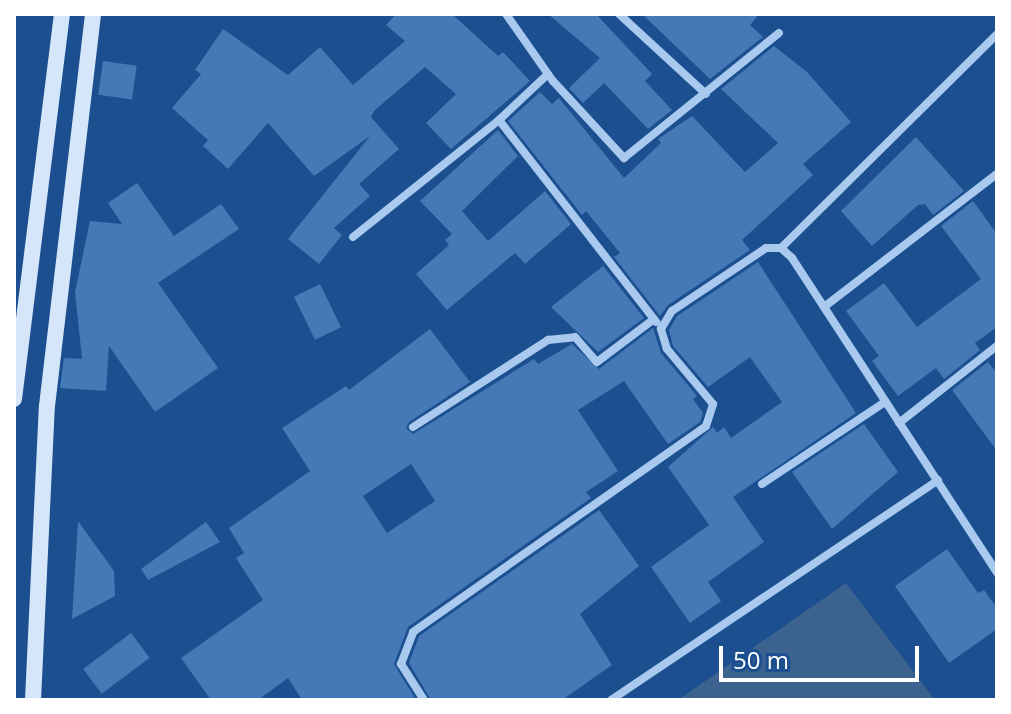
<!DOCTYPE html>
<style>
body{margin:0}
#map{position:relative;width:1011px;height:714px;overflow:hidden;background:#1b4f8f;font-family:"Open Sans",sans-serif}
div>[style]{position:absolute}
.water>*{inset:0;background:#3c6290}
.building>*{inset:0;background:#4478b7;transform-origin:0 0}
.street>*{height:8px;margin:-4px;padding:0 4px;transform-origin:4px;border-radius:4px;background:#a9c9ee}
.secondary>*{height:16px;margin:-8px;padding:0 8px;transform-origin:8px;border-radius:8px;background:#d6e6fa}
span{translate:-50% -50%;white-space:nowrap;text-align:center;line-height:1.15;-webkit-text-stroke:7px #1b4f8f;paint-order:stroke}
.frame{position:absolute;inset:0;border:16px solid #fff;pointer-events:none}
.scale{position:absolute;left:719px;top:646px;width:200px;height:36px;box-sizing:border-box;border:4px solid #fff;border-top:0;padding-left:10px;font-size:24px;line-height:28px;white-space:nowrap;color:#fff;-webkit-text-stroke:6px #1b4f8f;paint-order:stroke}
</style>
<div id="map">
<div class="water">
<div style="clip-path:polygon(846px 583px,935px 700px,678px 700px)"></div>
</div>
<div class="building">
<div style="clip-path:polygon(396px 14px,452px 14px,498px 56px,503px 52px,530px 81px,451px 149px,426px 123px,456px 94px,425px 67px,374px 111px,371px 117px,399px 149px,359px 184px,370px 196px,334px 228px,342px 235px,319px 264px,288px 239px,370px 136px,314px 176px,268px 123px,228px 169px,203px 146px,208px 140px,172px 108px,201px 74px,195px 70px,223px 29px,288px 75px,320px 47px,353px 85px,405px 41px,386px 25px)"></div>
<div style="clip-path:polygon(548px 14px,596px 14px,652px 74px,645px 81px,672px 110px,648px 129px,604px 83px,583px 103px,569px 88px,600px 58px)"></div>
<div style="clip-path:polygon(642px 14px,759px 14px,750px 25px,763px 37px,710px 79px)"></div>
<div style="clip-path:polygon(774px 46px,807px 72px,851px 122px,803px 164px,813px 175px,742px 240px,750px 250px,668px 305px,660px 316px,614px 257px,620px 253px,586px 211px,582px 215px,508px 121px,540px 92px,552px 104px,559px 98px,624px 178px,661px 143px,658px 139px,692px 116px,745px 172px,778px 143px,721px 89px)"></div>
<div style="left:103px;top:61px;width:34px;height:34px;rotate:8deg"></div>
<div style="clip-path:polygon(498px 130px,518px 156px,462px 211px,488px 241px,545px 191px,571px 224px,525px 264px,515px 253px,447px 310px,416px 274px,449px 245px,445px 240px,452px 234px,420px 201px)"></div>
<div style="clip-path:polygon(916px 137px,964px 191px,933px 215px,925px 204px,918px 205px,872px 246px,841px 211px)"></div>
<div style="clip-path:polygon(137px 183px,174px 236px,221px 204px,239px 229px,158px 283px,218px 368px,155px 412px,109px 346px,106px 391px,60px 388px,64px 358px,82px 359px,75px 292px,90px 221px,122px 224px,108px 203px)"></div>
<div style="clip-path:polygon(973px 201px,997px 234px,997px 327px,975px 343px,980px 350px,944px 379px,936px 368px,898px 396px,872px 361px,879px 356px,846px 311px,884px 283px,917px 327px,981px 279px,941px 226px)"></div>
<div style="clip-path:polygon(758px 262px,856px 413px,733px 497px,764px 542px,708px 582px,721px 601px,690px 623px,651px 567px,709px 525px,668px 467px,713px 427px,717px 433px,724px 427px,731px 438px,782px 402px,750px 357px,708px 387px,673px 346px,669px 330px,677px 316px)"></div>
<div style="clip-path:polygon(603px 266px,644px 318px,598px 352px,551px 307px)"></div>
<div style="left:320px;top:284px;width:48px;height:29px;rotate:64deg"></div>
<div style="clip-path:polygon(evenodd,653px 328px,661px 353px,697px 396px,693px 399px,703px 413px,700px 422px,668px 444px,624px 381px,578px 410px,618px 471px,586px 492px,591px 498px,408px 627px,394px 664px,416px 700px,302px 700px,288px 678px,258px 700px,211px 700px,181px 658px,263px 600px,236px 558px,244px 553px,229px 528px,310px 471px,282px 428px,346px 386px,349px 390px,430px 329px,470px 382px,409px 422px,406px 428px,413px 434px,534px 359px,538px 364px,572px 344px,599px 369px,653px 328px,411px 464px,435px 501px,387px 533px,363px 496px,411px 464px)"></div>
<div style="clip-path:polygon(988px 362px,997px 373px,997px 451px,952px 390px)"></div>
<div style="clip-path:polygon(864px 424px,898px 472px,832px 529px,792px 472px)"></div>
<div style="clip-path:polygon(599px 510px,639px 566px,580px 614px,612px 665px,562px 700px,431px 700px,409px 663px,419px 636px)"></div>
<div style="clip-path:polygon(78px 521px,114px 571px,115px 596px,72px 619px)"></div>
<div style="clip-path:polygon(206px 522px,220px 542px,148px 580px,141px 569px)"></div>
<div style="clip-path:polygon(947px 549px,978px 593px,984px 590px,997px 608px,997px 629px,949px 663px,895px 586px)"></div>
<div style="left:131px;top:633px;width:31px;height:60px;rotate:53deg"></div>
</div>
<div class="street">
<div style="left:506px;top:14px;width:82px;rotate:55deg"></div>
<div style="left:553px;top:81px;width:105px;rotate:47.3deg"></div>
<div style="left:624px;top:158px;width:199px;rotate:-38.9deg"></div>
<div style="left:619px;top:14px;width:118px;rotate:42.6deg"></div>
<div style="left:499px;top:120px;width:256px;rotate:52.1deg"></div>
<div style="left:353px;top:237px;width:187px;rotate:-38.7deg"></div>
<div style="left:499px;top:120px;width:67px;rotate:-43.2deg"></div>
<div style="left:781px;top:248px;width:304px;rotate:-44.7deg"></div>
<div style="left:824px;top:307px;width:218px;rotate:-37.6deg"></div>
<div style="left:899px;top:423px;width:125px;rotate:-38.2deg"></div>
<div style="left:413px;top:427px;width:161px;rotate:-32.8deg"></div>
<div style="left:548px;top:340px;width:27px;rotate:-6deg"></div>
<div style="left:575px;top:337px;width:33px;rotate:49deg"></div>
<div style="left:597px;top:362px;width:71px;rotate:-37deg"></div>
<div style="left:762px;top:484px;width:148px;rotate:-33.7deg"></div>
<div style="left:424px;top:700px;width:43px;rotate:-122.6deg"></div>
<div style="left:401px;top:664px;width:34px;rotate:-69deg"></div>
<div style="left:413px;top:632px;width:358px;rotate:-35.1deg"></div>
<div style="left:706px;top:426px;width:23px;rotate:-72deg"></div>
<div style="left:713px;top:404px;width:72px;rotate:-129.9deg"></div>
<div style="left:667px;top:349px;width:21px;rotate:-107deg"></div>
<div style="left:661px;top:329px;width:21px;rotate:-59deg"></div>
<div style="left:672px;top:311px;width:113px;rotate:-33.8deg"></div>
<div style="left:766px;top:248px;width:15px"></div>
<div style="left:781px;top:248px;width:15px;rotate:42deg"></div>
<div style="left:792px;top:258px;width:376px;rotate:56.9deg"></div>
<div style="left:611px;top:700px;width:394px;rotate:-33.9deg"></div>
</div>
<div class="secondary">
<div style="left:14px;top:399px;width:388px;rotate:-82.9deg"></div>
<div style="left:33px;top:700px;width:294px;rotate:-87.3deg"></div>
<div style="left:47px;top:406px;width:395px;rotate:-83.3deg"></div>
</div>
<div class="frame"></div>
<div class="scale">50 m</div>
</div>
